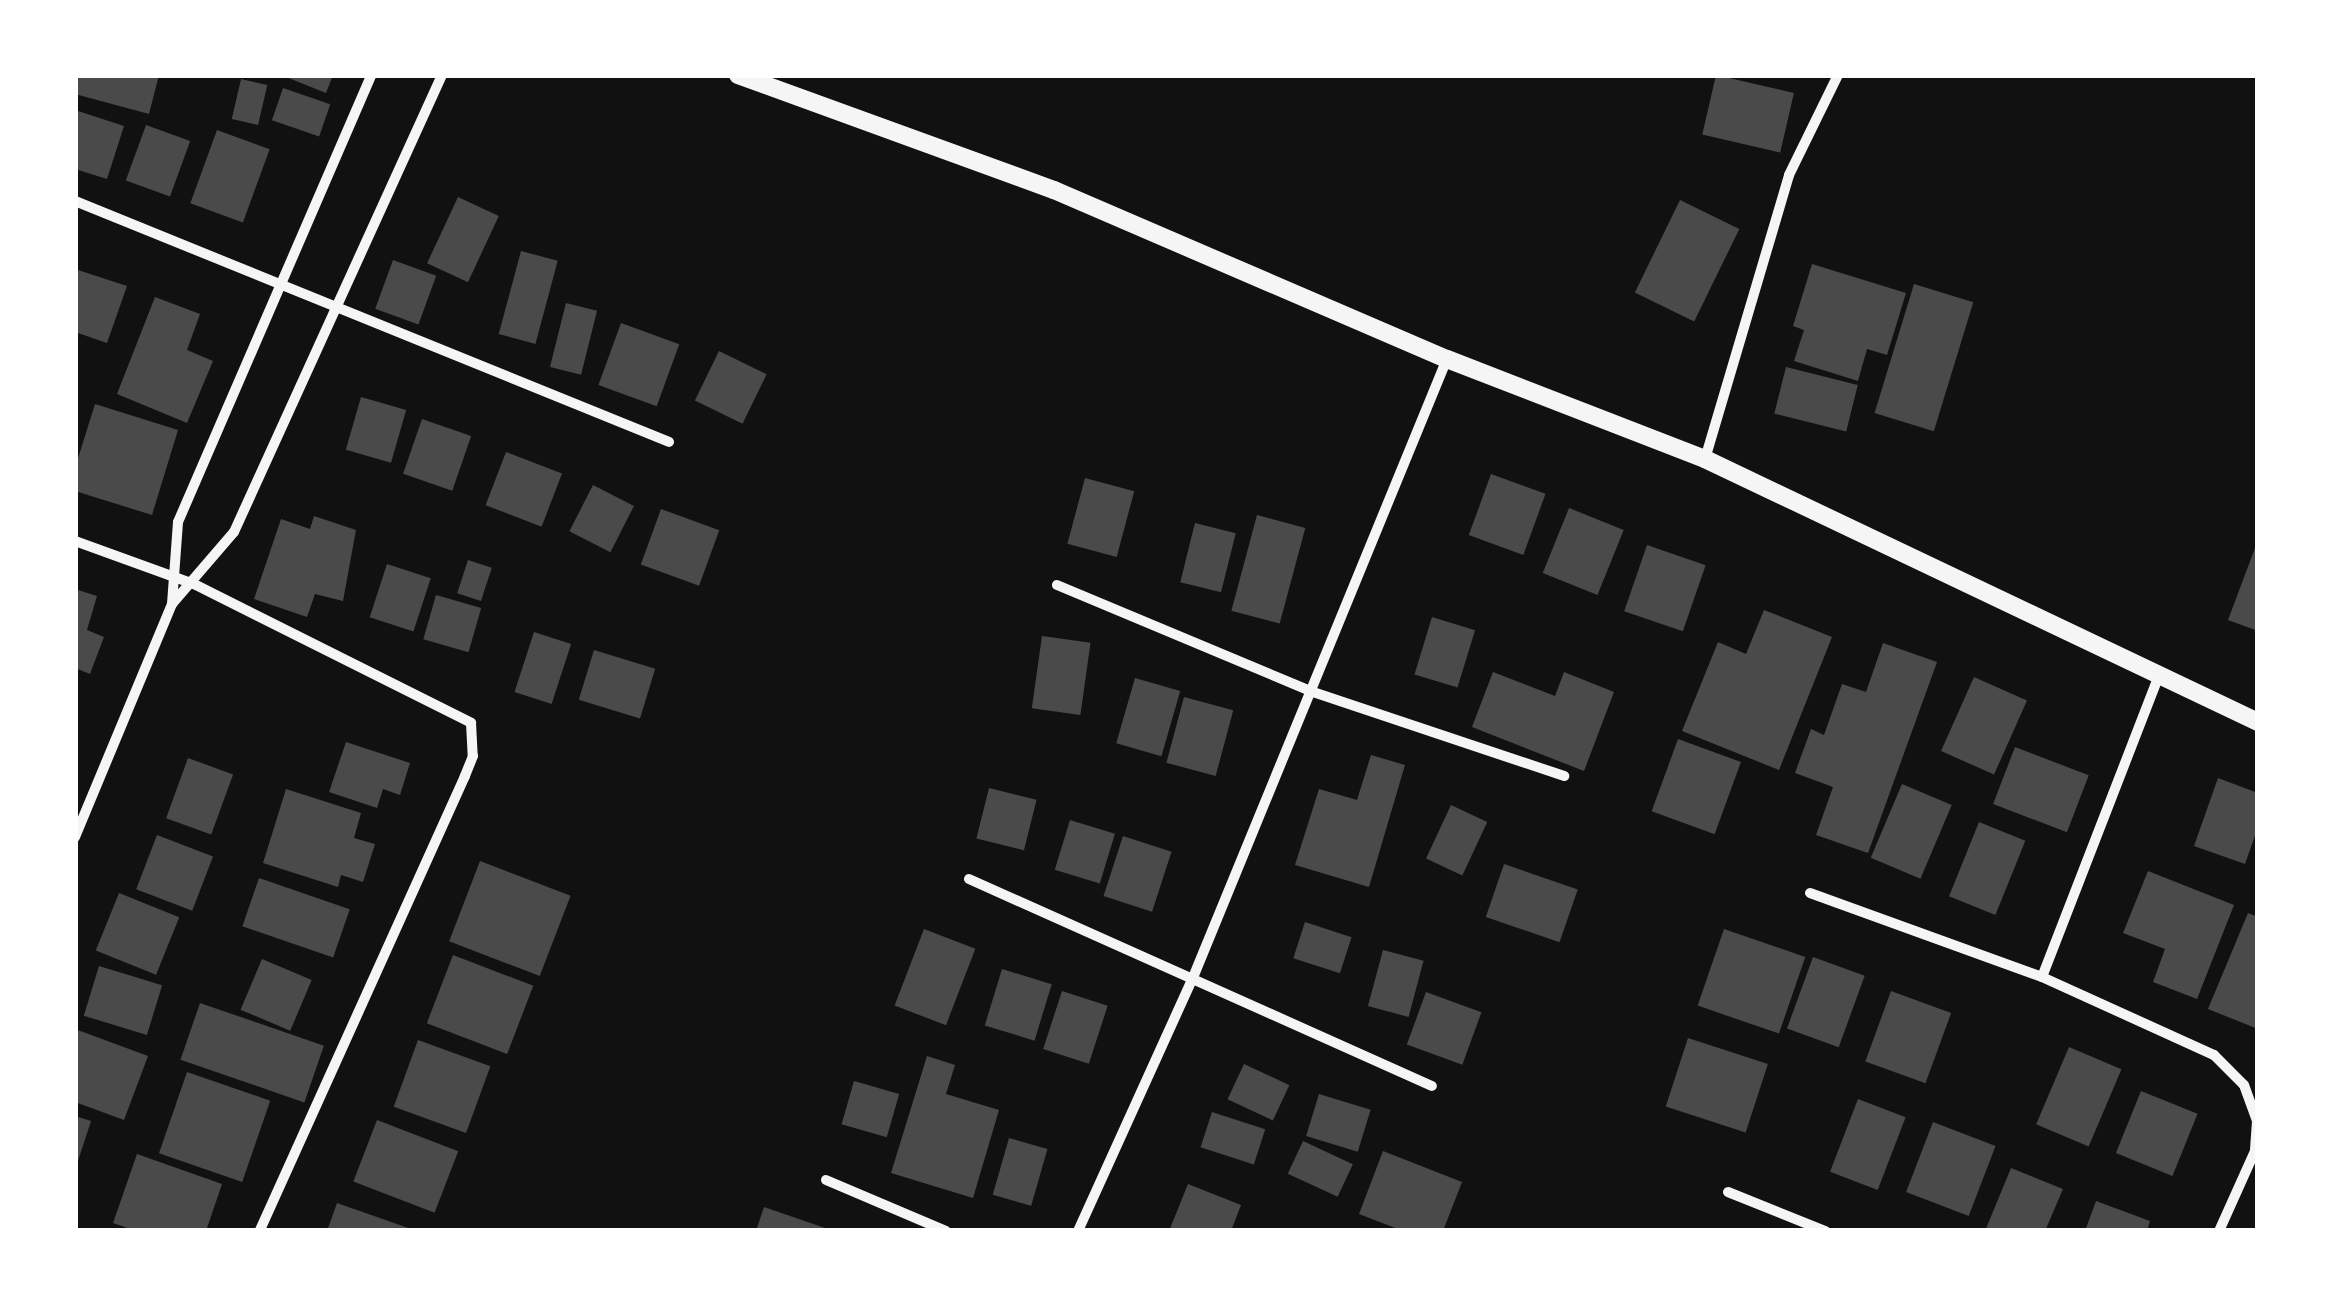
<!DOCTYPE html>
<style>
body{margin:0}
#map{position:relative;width:2333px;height:1306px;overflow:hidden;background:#111;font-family:Figtree,sans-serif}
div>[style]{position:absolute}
.building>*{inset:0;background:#4a4a4a;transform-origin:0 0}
.minor>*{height:10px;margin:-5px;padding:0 5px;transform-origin:5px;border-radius:5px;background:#f5f5f5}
.tertiary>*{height:18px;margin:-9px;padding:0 9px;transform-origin:9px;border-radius:9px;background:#f5f5f5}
span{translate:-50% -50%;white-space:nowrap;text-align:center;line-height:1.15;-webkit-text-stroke:8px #fff;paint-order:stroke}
.frame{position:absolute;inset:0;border:78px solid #fff;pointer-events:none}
</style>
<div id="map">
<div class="building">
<div style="clip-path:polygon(78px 75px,159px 75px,149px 114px,75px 94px)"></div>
<div style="clip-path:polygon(281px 75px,333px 75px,326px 93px)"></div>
<div style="left:1716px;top:75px;width:80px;height:61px;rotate:13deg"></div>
<div style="left:241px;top:79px;width:27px;height:41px;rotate:13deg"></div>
<div style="left:283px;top:88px;width:50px;height:34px;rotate:19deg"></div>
<div style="clip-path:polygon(75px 110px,124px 126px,107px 179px,75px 169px)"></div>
<div style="left:146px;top:125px;width:47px;height:59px;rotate:20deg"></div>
<div style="left:217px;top:130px;width:56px;height:78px;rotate:20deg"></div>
<div style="left:458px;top:197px;width:45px;height:73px;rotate:25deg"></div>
<div style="left:1680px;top:200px;width:66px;height:103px;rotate:26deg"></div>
<div style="left:521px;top:251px;width:38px;height:86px;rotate:15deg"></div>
<div style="left:393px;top:260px;width:46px;height:52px;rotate:20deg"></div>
<div style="clip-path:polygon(1812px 264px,1906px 293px,1887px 355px,1867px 349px,1858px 381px,1794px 361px,1804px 330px,1793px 326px)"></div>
<div style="clip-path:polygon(75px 269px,127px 286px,107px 343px,75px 332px)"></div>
<div style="left:1914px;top:284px;width:62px;height:135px;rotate:17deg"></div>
<div style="clip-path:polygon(155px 297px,200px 314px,187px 350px,213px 361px,187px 423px,117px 394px)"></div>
<div style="left:566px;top:303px;width:32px;height:66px;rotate:14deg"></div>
<div style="left:621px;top:323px;width:62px;height:66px;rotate:20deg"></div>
<div style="left:719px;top:351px;width:53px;height:55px;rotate:26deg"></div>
<div style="left:1786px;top:367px;width:74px;height:48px;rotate:14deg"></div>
<div style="left:361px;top:397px;width:47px;height:55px;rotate:16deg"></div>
<div style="clip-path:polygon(95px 404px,178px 430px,152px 515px,75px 491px,75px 468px)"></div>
<div style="left:422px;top:419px;width:52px;height:58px;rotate:19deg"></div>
<div style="left:506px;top:452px;width:60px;height:57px;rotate:21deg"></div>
<div style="left:1491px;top:474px;width:58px;height:65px;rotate:20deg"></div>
<div style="left:1085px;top:478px;width:51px;height:68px;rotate:15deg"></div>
<div style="left:593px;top:485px;width:46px;height:52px;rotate:27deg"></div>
<div style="left:1569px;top:508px;width:59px;height:70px;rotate:22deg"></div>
<div style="left:661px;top:509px;width:62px;height:59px;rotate:20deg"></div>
<div style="left:1257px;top:515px;width:50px;height:99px;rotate:15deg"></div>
<div style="clip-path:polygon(314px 516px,356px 530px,343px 601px,315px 594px,307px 617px,254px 599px,281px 519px,310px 529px)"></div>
<div style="left:1195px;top:523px;width:42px;height:61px;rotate:14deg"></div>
<div style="clip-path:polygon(2258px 540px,2258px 631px,2228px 620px)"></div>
<div style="left:1647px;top:545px;width:62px;height:70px;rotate:19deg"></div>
<div style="left:468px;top:560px;width:25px;height:35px;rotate:18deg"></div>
<div style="left:387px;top:564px;width:46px;height:56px;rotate:18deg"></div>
<div style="clip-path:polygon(75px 589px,97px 596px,87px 630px,104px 637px,90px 674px,75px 668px)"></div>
<div style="left:436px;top:595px;width:47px;height:46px;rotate:16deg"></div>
<div style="clip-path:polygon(1764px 610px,1832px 637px,1779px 770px,1682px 731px,1718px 642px,1746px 654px)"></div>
<div style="left:1432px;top:617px;width:45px;height:60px;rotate:17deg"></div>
<div style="left:534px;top:632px;width:39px;height:63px;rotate:18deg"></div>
<div style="left:1042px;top:636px;width:49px;height:73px;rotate:8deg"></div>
<div style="clip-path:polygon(1883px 643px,1937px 662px,1868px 853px,1816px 835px,1833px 787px,1795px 773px,1811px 729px,1824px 735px,1842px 684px,1866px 692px)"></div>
<div style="left:594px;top:650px;width:64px;height:52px;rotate:17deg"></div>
<div style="clip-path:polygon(1493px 672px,1555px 696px,1564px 672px,1614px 692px,1584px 771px,1472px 727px)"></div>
<div style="left:1974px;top:677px;width:58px;height:81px;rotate:24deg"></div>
<div style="left:1135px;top:678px;width:47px;height:68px;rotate:16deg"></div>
<div style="left:1184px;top:697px;width:51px;height:68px;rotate:15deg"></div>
<div style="left:1678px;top:739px;width:67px;height:77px;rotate:20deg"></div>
<div style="clip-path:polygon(346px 742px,410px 763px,400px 795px,383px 789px,377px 808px,329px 792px)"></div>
<div style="left:2015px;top:747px;width:79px;height:61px;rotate:21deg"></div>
<div style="clip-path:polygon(1371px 755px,1405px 765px,1369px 887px,1295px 865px,1319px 789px,1357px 800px)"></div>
<div style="left:188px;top:758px;width:48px;height:64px;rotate:20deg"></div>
<div style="clip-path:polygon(2218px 778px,2258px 793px,2258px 827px,2245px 864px,2194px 846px)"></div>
<div style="left:1902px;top:784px;width:54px;height:80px;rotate:23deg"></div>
<div style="left:989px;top:788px;width:49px;height:52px;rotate:14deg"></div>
<div style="clip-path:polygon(286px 789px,361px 813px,354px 838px,375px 844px,363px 882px,341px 875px,338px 887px,263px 863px)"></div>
<div style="left:1451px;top:805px;width:40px;height:59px;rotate:25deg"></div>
<div style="left:1070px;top:820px;width:47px;height:52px;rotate:17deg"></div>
<div style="left:1979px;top:822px;width:50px;height:80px;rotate:22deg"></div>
<div style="left:157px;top:835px;width:60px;height:58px;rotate:21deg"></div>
<div style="left:1123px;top:836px;width:51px;height:63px;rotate:18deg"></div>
<div style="left:480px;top:861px;width:97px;height:86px;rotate:21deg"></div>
<div style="left:1504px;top:864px;width:78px;height:56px;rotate:19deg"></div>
<div style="clip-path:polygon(2148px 871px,2234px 905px,2197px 999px,2153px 982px,2165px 949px,2123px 933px)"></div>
<div style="left:259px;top:878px;width:96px;height:51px;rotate:19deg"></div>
<div style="left:119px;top:893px;width:65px;height:62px;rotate:22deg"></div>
<div style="clip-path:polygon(2248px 913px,2258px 917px,2258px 1029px,2208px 1009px)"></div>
<div style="left:1305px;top:922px;width:49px;height:38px;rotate:18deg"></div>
<div style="left:924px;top:929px;width:55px;height:82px;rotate:21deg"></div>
<div style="left:1724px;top:929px;width:86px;height:81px;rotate:19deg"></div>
<div style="left:1383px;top:950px;width:42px;height:58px;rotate:15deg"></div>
<div style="left:453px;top:955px;width:86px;height:73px;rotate:21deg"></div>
<div style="left:1813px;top:957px;width:55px;height:76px;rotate:20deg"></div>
<div style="left:262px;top:959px;width:54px;height:55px;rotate:23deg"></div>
<div style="left:99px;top:966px;width:66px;height:52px;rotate:17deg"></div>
<div style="left:1002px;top:969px;width:52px;height:59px;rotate:17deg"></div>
<div style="left:1062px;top:991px;width:48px;height:61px;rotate:18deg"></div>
<div style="left:1891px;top:991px;width:64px;height:75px;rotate:20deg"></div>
<div style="left:1426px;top:992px;width:59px;height:56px;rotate:20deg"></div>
<div style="left:200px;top:1003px;width:131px;height:60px;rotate:19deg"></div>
<div style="clip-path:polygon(75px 1029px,148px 1056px,124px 1120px,75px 1102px)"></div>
<div style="left:1688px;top:1038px;width:84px;height:72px;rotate:18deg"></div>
<div style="left:418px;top:1040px;width:77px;height:71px;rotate:20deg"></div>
<div style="left:2069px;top:1047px;width:57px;height:84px;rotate:23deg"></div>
<div style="clip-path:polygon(927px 1056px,955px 1065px,946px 1094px,999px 1110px,973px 1198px,891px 1173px)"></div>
<div style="left:1244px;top:1064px;width:50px;height:39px;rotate:25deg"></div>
<div style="left:187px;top:1072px;width:88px;height:86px;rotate:19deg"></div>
<div style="left:854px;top:1081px;width:47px;height:45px;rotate:16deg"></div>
<div style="left:2141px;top:1091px;width:61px;height:67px;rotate:22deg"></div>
<div style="left:1319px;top:1094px;width:54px;height:44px;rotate:17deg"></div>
<div style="left:1858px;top:1099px;width:51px;height:78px;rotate:21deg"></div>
<div style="left:1212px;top:1112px;width:56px;height:37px;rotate:18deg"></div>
<div style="clip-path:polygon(75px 1116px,91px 1121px,76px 1167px,75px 1167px)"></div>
<div style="left:377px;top:1120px;width:87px;height:66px;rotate:21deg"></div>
<div style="left:1933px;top:1122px;width:67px;height:75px;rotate:21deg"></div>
<div style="left:1009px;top:1138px;width:40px;height:59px;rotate:16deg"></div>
<div style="left:1303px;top:1141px;width:55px;height:36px;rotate:25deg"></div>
<div style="clip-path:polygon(1383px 1151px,1462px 1182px,1443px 1231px,1403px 1231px,1359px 1214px)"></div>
<div style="clip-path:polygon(137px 1154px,222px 1184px,206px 1231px,136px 1231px,113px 1223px)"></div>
<div style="clip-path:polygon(2011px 1168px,2063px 1189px,2045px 1231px,1985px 1231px)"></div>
<div style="clip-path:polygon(1188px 1184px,1241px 1205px,1231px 1231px,1169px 1231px)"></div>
<div style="clip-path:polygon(2096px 1201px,2150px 1221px,2147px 1231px,2085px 1231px)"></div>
<div style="clip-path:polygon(337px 1203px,414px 1230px,414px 1231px,327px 1231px)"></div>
<div style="clip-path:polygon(764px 1207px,825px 1228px,824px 1231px,756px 1231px)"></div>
</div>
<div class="minor">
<div style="left:75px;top:201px;width:641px;rotate:22.08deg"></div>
<div style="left:1705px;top:459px;width:296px;rotate:-73.5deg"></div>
<div style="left:1789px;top:175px;width:111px;rotate:-63.9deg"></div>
<div style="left:75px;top:541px;width:127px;rotate:19.9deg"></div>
<div style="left:194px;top:584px;width:310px;rotate:26.6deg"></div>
<div style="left:471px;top:723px;width:33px;rotate:87deg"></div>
<div style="left:473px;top:756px;width:22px;rotate:112deg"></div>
<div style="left:465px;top:776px;width:499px;rotate:114.3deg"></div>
<div style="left:1057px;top:585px;width:277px;rotate:22.7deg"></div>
<div style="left:1313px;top:692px;width:265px;rotate:18.5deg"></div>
<div style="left:172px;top:604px;width:82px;rotate:-85.8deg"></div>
<div style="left:178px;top:522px;width:487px;rotate:-66.6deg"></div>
<div style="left:75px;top:837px;width:252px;rotate:-67.4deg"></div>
<div style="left:172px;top:604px;width:95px;rotate:-49.3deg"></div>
<div style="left:234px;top:532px;width:502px;rotate:-65.53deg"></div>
<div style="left:969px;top:879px;width:507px;rotate:24.09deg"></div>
<div style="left:1810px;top:893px;width:247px;rotate:19.9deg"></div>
<div style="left:2042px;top:977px;width:324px;rotate:-68.8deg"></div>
<div style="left:2042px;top:977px;width:189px;rotate:24.4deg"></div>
<div style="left:2214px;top:1055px;width:42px;rotate:45deg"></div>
<div style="left:2244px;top:1085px;width:38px;rotate:70deg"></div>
<div style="left:2257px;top:1121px;width:30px;rotate:94deg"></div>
<div style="left:2255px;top:1151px;width:88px;rotate:114.2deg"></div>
<div style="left:826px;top:1180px;width:130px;rotate:23deg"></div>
<div style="left:1728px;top:1192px;width:105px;rotate:21.9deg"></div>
<div style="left:1078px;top:1231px;width:276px;rotate:-65.6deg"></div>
<div style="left:1192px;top:980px;width:671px;rotate:-67.68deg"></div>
</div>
<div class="tertiary">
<div style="left:738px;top:75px;width:336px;rotate:20deg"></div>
<div style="left:1054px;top:190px;width:428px;rotate:23.3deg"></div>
<div style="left:1447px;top:359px;width:277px;rotate:21.2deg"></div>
<div style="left:1705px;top:459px;width:612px;rotate:25.44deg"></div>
</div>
<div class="frame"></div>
</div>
